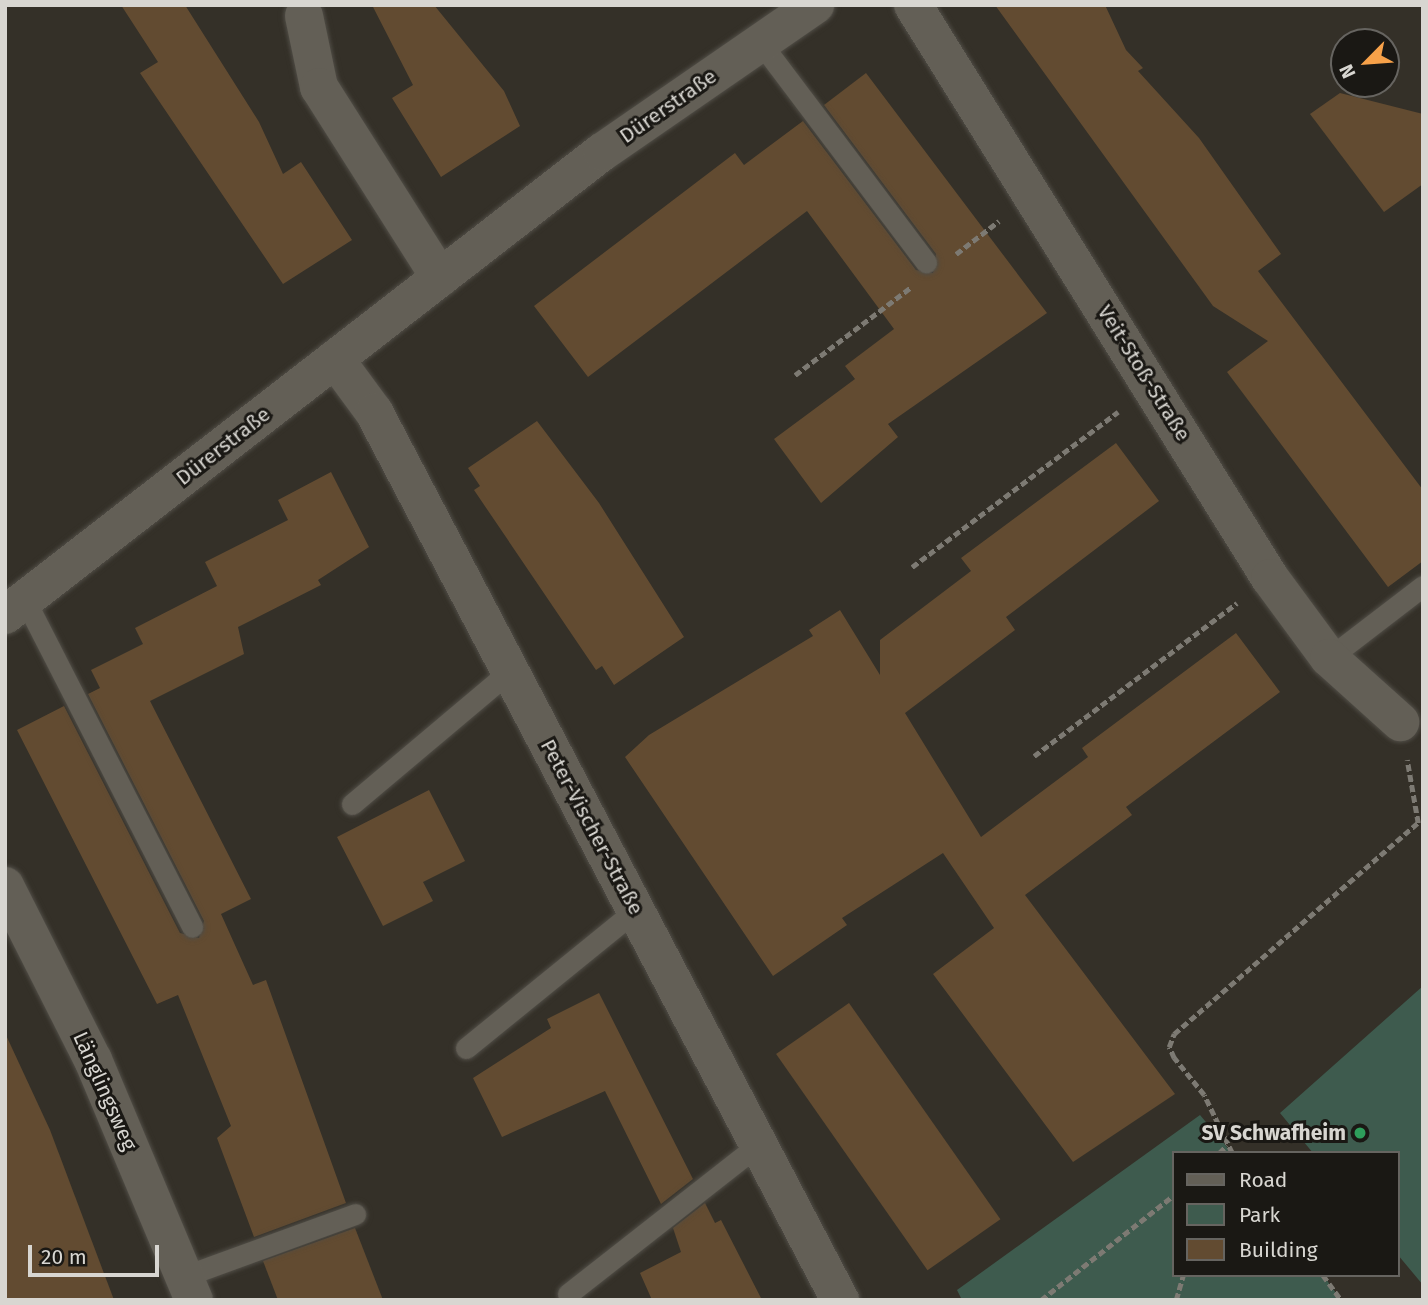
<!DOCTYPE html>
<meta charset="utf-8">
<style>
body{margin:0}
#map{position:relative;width:1428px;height:1305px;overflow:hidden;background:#343028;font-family:"Fira Sans",sans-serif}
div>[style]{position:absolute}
.green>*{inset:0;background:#3e5b4e}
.building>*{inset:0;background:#624b31;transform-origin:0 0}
.path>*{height:4.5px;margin-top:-2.25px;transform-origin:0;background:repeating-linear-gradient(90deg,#7d7a73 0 7px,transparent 0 10.5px)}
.roads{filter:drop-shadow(0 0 2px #504d46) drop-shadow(0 0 2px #504d46)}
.service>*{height:21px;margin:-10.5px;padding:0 10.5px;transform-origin:10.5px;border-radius:10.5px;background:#635f56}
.minor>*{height:38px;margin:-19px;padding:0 19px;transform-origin:19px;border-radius:19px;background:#635f56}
.dots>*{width:19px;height:19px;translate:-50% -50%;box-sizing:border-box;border:4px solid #1a1814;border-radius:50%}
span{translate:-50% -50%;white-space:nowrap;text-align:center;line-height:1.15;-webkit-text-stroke:6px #1a1814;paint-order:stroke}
.street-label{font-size:21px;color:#d8d6d1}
.poi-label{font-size:21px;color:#d8d6d1;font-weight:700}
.right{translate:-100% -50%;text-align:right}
.frame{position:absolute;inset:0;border:7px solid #d8d6d1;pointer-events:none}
.legend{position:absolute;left:1172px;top:1151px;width:228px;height:126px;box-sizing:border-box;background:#1a1814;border:2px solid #666460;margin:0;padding:9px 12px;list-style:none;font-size:21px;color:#d8d6d1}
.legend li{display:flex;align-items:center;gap:14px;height:35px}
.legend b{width:35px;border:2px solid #666460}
.north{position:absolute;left:1330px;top:28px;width:70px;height:70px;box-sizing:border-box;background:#1a1814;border:2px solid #666460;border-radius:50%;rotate:245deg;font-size:19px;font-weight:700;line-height:28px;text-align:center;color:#d8d6d1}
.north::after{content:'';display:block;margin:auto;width:24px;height:32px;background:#f7a149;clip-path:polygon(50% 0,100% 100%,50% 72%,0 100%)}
.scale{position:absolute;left:28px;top:1245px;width:131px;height:32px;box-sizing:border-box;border:4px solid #d8d6d1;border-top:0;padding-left:9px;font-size:21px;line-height:24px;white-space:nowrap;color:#d8d6d1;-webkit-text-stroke:5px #1a1814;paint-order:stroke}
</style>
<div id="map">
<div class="green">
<div style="clip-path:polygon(1423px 986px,1423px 1285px,1398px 1255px,1398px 1153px,1313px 1153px,1280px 1113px)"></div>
<div style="clip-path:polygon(1200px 1115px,1232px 1153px,1174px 1153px,1174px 1275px,1323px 1275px,1341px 1300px,962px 1300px,957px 1290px)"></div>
</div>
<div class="building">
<div style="clip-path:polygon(121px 5px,185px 5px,259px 122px,283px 174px,301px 162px,352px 240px,283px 284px,140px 73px,158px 62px)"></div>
<div style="clip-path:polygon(372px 5px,434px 5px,504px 91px,520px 126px,441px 177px,392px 98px,413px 85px)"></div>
<div style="clip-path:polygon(995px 5px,1105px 5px,1126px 50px,1143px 68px,1138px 71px,1199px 138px,1281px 254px,1258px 271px,1423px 490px,1423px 561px,1388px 587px,1227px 372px,1268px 341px,1213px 306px)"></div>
<div style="clip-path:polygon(866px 73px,1047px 313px,888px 424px,898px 437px,821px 503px,774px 439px,855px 379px,845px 366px,894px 329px,807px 211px,588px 377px,534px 306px,735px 153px,744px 165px,803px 121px,916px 270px,933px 273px,936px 254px,824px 105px)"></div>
<div style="clip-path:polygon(1340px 93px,1423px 114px,1423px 184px,1384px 212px,1310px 114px)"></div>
<div style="clip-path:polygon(537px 421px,599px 503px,684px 637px,614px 685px,602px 666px,596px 670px,474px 490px,480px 486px,468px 468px)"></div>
<div style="clip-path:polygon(1116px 443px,1159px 501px,1006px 617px,1015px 630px,905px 713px,981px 837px,1088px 757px,1082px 748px,1236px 633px,1280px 692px,1126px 807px,1132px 815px,1025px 895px,1175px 1094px,1073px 1162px,933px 974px,994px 928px,943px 853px,842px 918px,847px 925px,773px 976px,625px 757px,649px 735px,813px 636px,809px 630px,840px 610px,880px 675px,880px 640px,971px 571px,961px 558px)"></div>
<div style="clip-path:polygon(331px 472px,369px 547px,318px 580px,321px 585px,238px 627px,244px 654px,150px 701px,251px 899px,221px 914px,253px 985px,266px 980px,346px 1203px,254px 1237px,217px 1138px,231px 1126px,178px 995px,157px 1004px,17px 730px,64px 706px,180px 933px,199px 938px,204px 921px,88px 694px,100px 688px,91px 670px,143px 644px,135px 628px,217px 586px,205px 562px,288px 520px,278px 500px)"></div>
<div style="clip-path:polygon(429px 790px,465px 861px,423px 882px,433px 901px,383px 926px,337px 837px)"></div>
<div style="clip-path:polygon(599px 993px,693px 1179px,661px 1204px,605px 1091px,502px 1137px,473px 1078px,551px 1028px,547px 1019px)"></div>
<div style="left:849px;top:1003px;width:264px;height:89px;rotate:55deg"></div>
<div style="clip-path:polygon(5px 1033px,50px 1130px,114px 1300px,5px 1300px)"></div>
<div style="clip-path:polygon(705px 1203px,715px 1223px,721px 1220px,762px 1300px,652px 1300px,640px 1273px,681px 1252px,673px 1228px)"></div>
<div style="clip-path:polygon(355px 1228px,383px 1300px,278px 1300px,263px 1261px)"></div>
</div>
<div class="path">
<div style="left:956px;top:254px;width:54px;rotate:-37.5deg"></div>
<div style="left:795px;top:375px;width:144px;rotate:-37.1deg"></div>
<div style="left:912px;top:567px;width:258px;rotate:-37deg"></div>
<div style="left:1034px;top:756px;width:254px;rotate:-37deg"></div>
<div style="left:1219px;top:1153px;width:11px;rotate:-45deg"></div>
<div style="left:1232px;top:1153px;width:64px;rotate:-115.8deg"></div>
<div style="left:1204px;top:1095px;width:48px;rotate:-129deg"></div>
<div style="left:1174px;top:1058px;width:12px;rotate:-114deg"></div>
<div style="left:1169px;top:1047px;width:14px;rotate:-69deg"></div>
<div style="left:1174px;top:1034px;width:323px;rotate:-40.9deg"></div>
<div style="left:1418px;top:823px;width:64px;rotate:-99.9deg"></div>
<div style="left:1323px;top:1275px;width:31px;rotate:54deg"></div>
<div style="left:1041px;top:1300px;width:169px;rotate:-38.3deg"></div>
<div style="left:1176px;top:1300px;width:26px;rotate:-74deg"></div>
</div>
<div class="roads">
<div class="service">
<div style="left:760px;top:42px;width:276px;rotate:53deg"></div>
<div style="left:25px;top:600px;width:367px;rotate:62.9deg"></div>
<div style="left:1329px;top:658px;width:118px;rotate:-37.5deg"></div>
<div style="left:352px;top:804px;width:207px;rotate:-40.1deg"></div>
<div style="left:466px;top:1048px;width:219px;rotate:-39.1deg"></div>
<div style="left:185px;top:1276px;width:181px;rotate:-20deg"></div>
<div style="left:568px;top:1294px;width:243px;rotate:-38.1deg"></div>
</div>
<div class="minor">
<div style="left:913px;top:5px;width:675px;rotate:58.08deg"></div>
<div style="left:1270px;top:578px;width:99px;rotate:53.6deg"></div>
<div style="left:1329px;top:658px;width:96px;rotate:42deg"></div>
<div style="left:304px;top:16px;width:73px;rotate:78.1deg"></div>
<div style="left:319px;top:87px;width:226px;rotate:57.6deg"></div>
<div style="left:335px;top:359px;width:66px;rotate:53.7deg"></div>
<div style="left:374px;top:412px;width:1003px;rotate:62.31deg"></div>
<div style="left:5px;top:615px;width:755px;rotate:-37.8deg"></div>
<div style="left:602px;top:152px;width:259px;rotate:-34.6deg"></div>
<div style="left:5px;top:886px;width:195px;rotate:63.2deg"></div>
<div style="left:93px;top:1060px;width:260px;rotate:67.2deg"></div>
</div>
</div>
<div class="dots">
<div style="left:1360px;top:1133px;background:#2e9e5b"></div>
</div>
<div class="street-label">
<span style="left:668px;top:106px;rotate:-35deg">Dürerstraße</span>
<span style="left:1144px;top:373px;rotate:58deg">Veit-Stoß-Straße</span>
<span style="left:223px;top:446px;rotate:-38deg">Dürerstraße</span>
<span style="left:592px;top:827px;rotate:62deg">Peter-Vischer-Straße</span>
<span style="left:105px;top:1091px;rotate:66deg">Länglingsweg</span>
</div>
<div class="poi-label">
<span class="right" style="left:1346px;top:1133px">SV Schwafheim</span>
</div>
<div class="frame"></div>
<ul class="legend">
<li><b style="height:9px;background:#635f56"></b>Road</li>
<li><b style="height:19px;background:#3e5b4e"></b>Park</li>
<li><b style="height:19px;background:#624b31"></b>Building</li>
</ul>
<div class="north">N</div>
<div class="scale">20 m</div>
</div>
